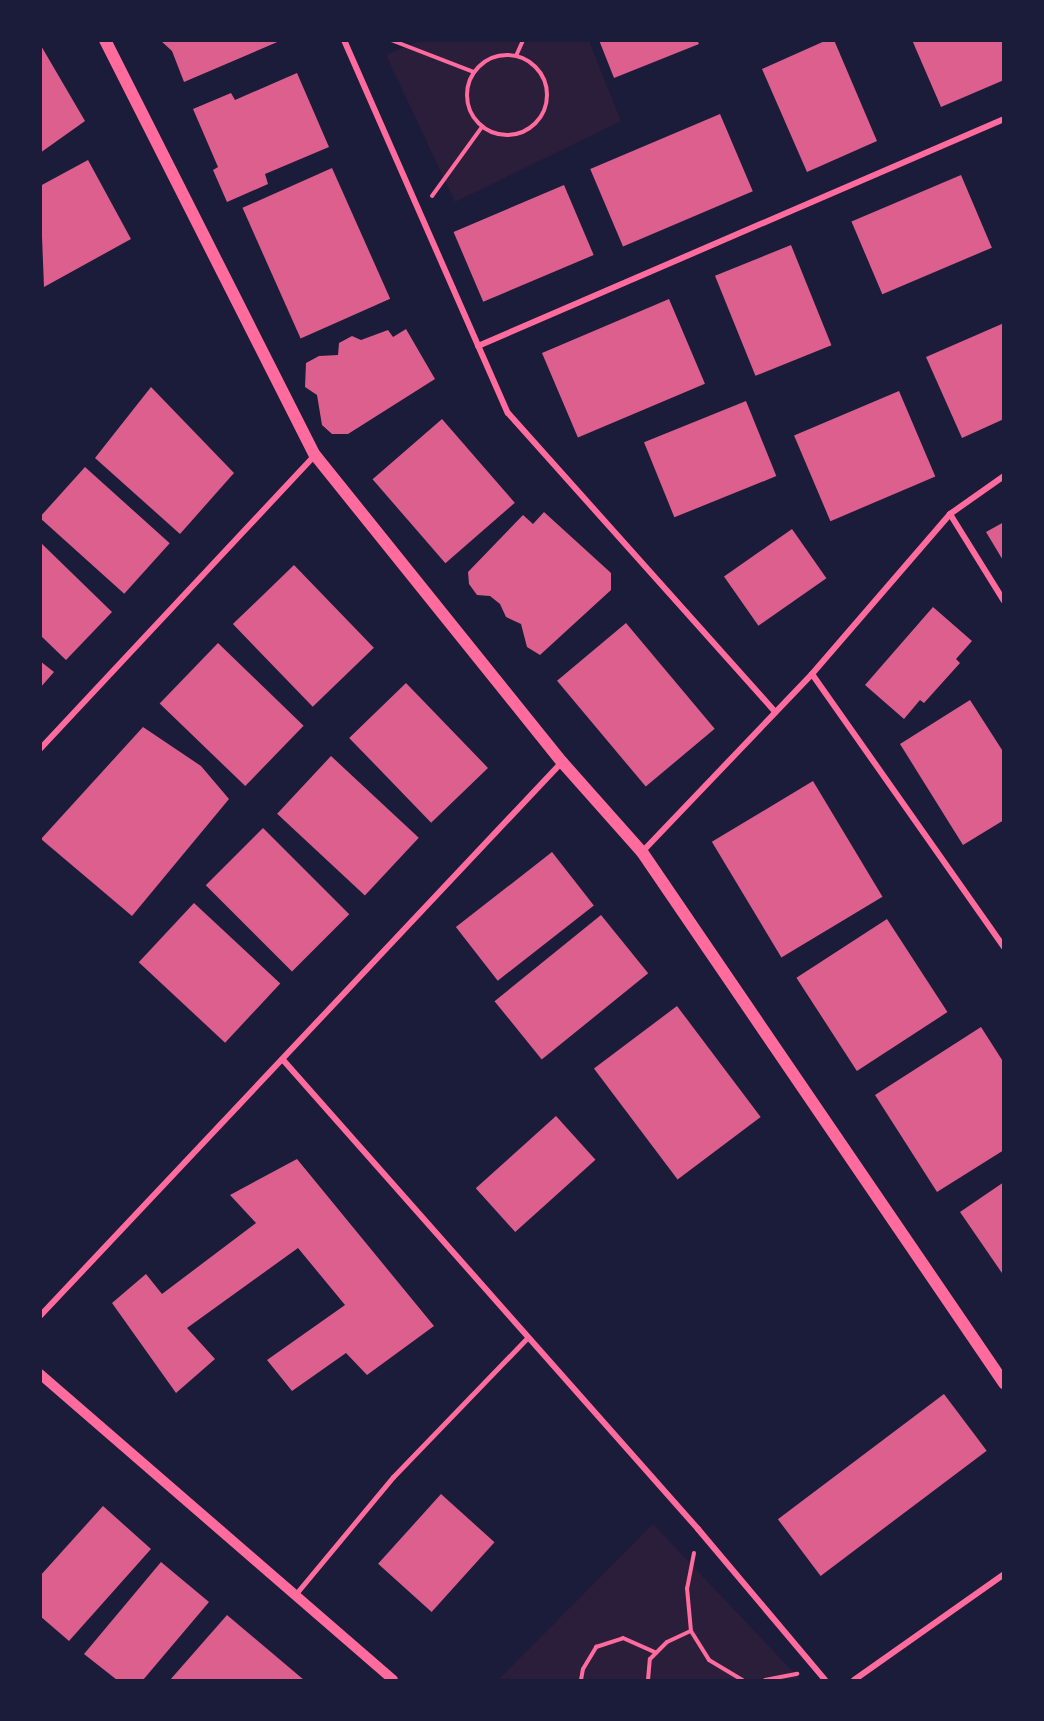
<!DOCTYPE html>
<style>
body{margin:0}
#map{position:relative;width:1044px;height:1721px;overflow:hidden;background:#1b1b3a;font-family:Overpass,sans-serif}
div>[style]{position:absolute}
.green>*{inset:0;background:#2a1e3b}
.building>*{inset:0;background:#dd5f8e;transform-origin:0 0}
.path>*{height:4px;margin:-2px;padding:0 2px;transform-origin:2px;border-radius:2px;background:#ff6b9d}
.path>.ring{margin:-2px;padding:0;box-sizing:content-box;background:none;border:4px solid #ff6b9d;border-radius:50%}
.service>*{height:4.5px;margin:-2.25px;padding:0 2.25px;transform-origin:2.25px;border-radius:2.25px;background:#ff6b9d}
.minor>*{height:6px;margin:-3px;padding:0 3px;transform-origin:3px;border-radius:3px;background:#ff6b9d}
.tertiary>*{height:10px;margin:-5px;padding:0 5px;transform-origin:5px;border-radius:5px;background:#ff6b9d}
.secondary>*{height:12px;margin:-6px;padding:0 6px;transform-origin:6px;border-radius:6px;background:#ff6b9d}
span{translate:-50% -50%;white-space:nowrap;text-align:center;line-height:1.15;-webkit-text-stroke:4.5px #1b1b3a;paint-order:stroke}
.frame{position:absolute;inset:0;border:42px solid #1b1b3a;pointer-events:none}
</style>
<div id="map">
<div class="green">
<div style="clip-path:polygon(419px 41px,589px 41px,621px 121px,455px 202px,386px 55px)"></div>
<div style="clip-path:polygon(653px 1524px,801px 1680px,498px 1680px)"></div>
</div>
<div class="building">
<div style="clip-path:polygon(160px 40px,282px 40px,184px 82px,172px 51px)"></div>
<div style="clip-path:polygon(599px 40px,697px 40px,699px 44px,614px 78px)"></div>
<div style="clip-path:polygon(827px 40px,834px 40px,877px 141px,807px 172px,762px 69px)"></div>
<div style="clip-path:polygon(912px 40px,1004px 40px,1004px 80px,941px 107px)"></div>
<div style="clip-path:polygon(40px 44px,85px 121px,40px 153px)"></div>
<div style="clip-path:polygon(297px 73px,329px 147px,265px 174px,268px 184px,227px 202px,213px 170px,218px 167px,193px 109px,231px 93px,235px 100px)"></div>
<div style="left:720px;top:114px;width:84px;height:141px;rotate:67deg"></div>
<div style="clip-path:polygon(88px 160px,131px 239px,44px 287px,40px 186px)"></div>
<div style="left:332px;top:168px;width:143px;height:98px;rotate:66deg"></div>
<div style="left:961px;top:175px;width:79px;height:119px;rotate:67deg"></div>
<div style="left:564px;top:185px;width:76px;height:120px;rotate:67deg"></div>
<div style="left:791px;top:245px;width:108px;height:82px;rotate:68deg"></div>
<div style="left:669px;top:299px;width:92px;height:138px;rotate:67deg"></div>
<div style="clip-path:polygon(1004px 323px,1004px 419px,962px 438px,926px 357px)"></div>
<div style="clip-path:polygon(406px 329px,435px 379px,348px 434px,332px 434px,322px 425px,317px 395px,305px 387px,306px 363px,319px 356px,338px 355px,339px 343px,352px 336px,361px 340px,388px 330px,393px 337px)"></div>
<div style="clip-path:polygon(151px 387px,234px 473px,180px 534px,95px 458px)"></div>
<div style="left:899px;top:391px;width:93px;height:114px;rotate:67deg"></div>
<div style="left:746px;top:401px;width:81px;height:110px;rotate:68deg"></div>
<div style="left:442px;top:419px;width:111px;height:92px;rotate:49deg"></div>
<div style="left:85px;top:467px;width:114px;height:68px;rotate:42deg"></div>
<div style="clip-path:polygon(544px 512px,611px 573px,611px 590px,540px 655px,527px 647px,521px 624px,506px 617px,500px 604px,490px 596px,477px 595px,469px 584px,468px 572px,523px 515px,533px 524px)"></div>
<div style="clip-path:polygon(1004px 522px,1004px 562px,986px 532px)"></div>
<div style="left:792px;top:529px;width:60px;height:83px;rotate:55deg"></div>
<div style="clip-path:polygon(40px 542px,112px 612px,66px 660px,40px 635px)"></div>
<div style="left:294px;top:565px;width:115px;height:85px;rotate:46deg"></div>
<div style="clip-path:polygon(933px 607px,972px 641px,956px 659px,960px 663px,924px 703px,920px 700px,904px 719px,865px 685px)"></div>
<div style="left:626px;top:623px;width:138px;height:90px;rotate:50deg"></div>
<div style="left:218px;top:643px;width:119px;height:84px;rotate:44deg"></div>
<div style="clip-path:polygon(40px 661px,54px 672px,40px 688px)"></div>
<div style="left:406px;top:683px;width:118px;height:79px;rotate:46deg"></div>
<div style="clip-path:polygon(970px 700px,1004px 753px,1004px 820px,963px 845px,900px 744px)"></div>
<div style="clip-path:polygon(143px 727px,201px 766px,229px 799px,132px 916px,41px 839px)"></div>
<div style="left:331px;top:756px;width:120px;height:79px;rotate:43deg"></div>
<div style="left:813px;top:781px;width:135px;height:118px;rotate:59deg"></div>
<div style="left:263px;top:828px;width:122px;height:81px;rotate:45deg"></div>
<div style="left:552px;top:852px;width:68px;height:122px;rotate:52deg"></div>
<div style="left:194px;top:903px;width:118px;height:81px;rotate:43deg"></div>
<div style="left:601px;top:915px;width:75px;height:137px;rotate:51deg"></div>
<div style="left:887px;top:919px;width:111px;height:108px;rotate:57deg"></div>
<div style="left:677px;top:1006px;width:139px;height:104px;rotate:53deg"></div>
<div style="clip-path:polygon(981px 1027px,1004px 1063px,1004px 1150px,937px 1192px,875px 1095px)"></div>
<div style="left:556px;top:1116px;width:59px;height:108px;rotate:48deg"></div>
<div style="clip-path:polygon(297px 1159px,434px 1326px,367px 1375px,346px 1353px,292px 1391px,267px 1360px,345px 1305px,298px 1248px,187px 1328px,215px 1359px,176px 1393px,112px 1303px,146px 1274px,162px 1294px,256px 1223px,230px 1195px)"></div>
<div style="clip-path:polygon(1004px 1182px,1004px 1276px,960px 1212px)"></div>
<div style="left:944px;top:1394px;width:71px;height:208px;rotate:53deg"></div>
<div style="left:441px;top:1494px;width:72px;height:94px;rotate:42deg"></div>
<div style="clip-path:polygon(103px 1506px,151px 1549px,69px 1641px,40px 1616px,40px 1576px)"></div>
<div style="clip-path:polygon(161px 1562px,209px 1602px,143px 1680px,117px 1680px,84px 1654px)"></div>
<div style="clip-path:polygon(227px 1615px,304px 1680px,170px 1680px)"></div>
</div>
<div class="path">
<div style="left:391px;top:40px;width:89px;rotate:21.1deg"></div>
<div class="ring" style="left:467px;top:55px;width:76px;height:76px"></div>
<div style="left:516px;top:56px;width:17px;rotate:-66deg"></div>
<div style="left:432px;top:196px;width:85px;rotate:-54.1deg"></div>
<div style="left:694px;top:1553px;width:36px;rotate:101deg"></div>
<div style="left:687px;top:1588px;width:43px;rotate:84.7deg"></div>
<div style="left:691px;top:1631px;width:34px;rotate:58deg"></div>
<div style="left:709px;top:1660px;width:39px;rotate:31deg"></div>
<div style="left:581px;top:1680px;width:11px;rotate:-80deg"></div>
<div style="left:583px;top:1669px;width:26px;rotate:-59deg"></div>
<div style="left:596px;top:1647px;width:28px;rotate:-18deg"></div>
<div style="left:623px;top:1638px;width:36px;rotate:24deg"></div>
<div style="left:648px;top:1680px;width:21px;rotate:-85deg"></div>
<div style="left:650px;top:1659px;width:24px;rotate:-45deg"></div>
<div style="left:667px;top:1642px;width:26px;rotate:-25deg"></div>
<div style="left:765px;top:1680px;width:33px;rotate:-11deg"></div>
</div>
<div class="service">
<div style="left:295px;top:1595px;width:153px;rotate:-50.3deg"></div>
<div style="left:393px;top:1477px;width:194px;rotate:-46deg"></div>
</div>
<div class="minor">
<div style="left:344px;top:40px;width:407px;rotate:66.3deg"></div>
<div style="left:508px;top:413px;width:401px;rotate:48.2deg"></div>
<div style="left:478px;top:346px;width:573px;rotate:-23.34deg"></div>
<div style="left:950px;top:514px;width:102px;rotate:58.2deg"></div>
<div style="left:812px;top:674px;width:334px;rotate:54.9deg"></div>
<div style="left:40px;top:749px;width:403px;rotate:-46.9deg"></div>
<div style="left:642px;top:852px;width:246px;rotate:-46.3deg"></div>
<div style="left:812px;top:674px;width:211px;rotate:-49.2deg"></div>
<div style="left:950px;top:514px;width:66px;rotate:-35.1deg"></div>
<div style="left:284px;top:1061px;width:625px;rotate:48.5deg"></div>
<div style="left:698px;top:1529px;width:197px;rotate:49.9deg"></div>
<div style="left:40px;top:1316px;width:761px;rotate:-46.7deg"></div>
<div style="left:854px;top:1680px;width:184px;rotate:-35.2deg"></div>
</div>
<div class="tertiary">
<div style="left:40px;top:1374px;width:467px;rotate:40.9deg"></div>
</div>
<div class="secondary">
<div style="left:105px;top:40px;width:465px;rotate:63.2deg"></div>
<div style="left:315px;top:455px;width:394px;rotate:51.2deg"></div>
<div style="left:562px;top:762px;width:120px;rotate:48.4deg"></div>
<div style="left:642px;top:852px;width:643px;rotate:55.72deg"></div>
</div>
<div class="frame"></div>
</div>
